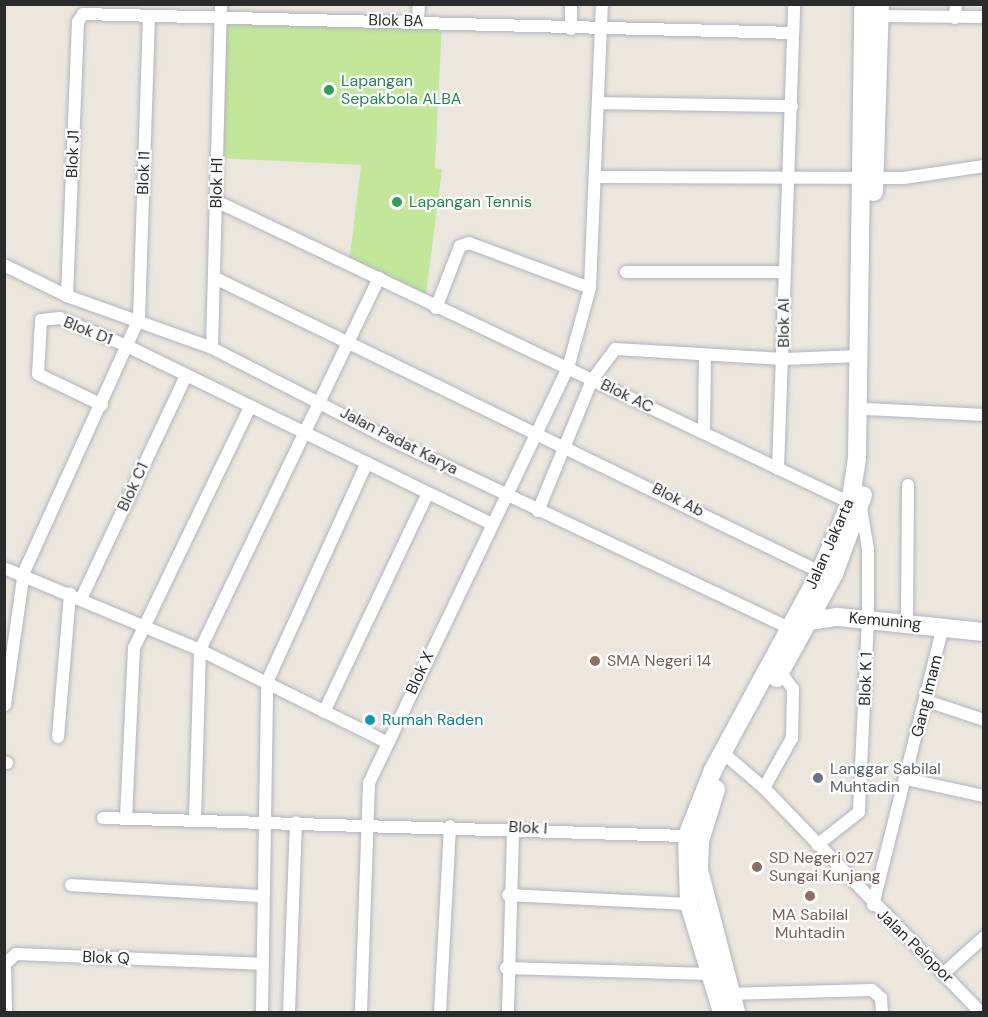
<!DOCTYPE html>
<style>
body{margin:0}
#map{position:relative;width:988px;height:1017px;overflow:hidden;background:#ece7de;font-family:"DM Sans",sans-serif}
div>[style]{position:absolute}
.pitch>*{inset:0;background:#c2e799}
.roads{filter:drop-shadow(0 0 2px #b1b4be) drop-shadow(0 0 2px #b1b4be)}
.street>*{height:12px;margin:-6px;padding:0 6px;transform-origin:6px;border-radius:6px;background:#fff}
.secondary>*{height:18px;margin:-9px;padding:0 9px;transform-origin:9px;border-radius:9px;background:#fff}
.dots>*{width:16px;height:16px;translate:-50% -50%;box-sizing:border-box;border:3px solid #fff;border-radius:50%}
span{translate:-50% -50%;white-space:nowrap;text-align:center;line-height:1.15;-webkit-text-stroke:4.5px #fff;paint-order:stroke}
.street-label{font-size:16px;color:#2b2b2b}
.leisure-label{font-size:16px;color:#27864d}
.left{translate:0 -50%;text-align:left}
.education-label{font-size:16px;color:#785e54}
.culture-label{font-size:16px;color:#0d838f}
.worship-label{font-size:16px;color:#5b616d}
.frame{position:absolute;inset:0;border:6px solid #2b2b2b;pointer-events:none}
</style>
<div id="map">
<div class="pitch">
<div style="clip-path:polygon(220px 18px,442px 22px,435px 168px,442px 169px,425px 302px,349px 264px,361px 165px,217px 158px)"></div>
</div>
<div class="roads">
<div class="street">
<div style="left:880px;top:16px;width:104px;rotate:0.6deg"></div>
<div style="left:955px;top:18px;width:14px;rotate:-86deg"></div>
<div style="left:418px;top:21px;width:17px;rotate:-87deg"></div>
<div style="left:571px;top:29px;width:25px;rotate:-90deg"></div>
<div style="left:598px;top:103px;width:194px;rotate:0.9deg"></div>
<div style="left:595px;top:177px;width:309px;rotate:0.2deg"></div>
<div style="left:904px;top:178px;width:81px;rotate:-8.5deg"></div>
<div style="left:216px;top:201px;width:714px;rotate:25.45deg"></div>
<div style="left:861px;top:508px;width:42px;rotate:80.3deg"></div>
<div style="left:868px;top:549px;width:70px;rotate:90deg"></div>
<div style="left:868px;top:619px;width:193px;rotate:92.7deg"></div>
<div style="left:859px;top:812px;width:53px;rotate:141.8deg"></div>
<div style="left:4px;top:265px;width:70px;rotate:26.2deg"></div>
<div style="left:67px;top:296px;width:154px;rotate:19.7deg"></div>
<div style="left:212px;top:348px;width:192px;rotate:27.2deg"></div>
<div style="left:383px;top:436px;width:449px;rotate:25.3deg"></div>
<div style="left:626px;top:272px;width:158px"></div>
<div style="left:215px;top:278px;width:673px;rotate:25.92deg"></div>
<div style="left:67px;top:296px;width:274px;rotate:-87.7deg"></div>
<div style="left:78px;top:22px;width:9px;rotate:-58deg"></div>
<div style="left:83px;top:14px;width:710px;rotate:1.53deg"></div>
<div style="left:436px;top:308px;width:66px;rotate:-68.8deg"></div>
<div style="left:460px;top:246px;width:9px;rotate:-18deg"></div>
<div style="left:469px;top:243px;width:129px;rotate:20.4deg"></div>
<div style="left:212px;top:348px;width:344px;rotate:-88.5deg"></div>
<div style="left:102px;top:405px;width:71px;rotate:-154.2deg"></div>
<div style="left:38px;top:374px;width:54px;rotate:-86.8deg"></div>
<div style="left:41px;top:320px;width:19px;rotate:-6deg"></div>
<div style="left:60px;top:318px;width:73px;rotate:22.7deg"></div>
<div style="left:127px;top:346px;width:404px;rotate:26deg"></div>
<div style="left:867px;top:409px;width:117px;rotate:2.9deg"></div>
<div style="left:704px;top:433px;width:78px;rotate:-89.3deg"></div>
<div style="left:778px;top:469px;width:465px;rotate:-88deg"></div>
<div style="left:538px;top:511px;width:142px;rotate:-67.6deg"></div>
<div style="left:592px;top:380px;width:39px;rotate:-53deg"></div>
<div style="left:615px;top:349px;width:169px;rotate:3.4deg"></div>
<div style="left:784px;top:359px;width:74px;rotate:-2.3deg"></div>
<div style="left:4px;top:568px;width:212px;rotate:22.7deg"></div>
<div style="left:200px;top:650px;width:210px;rotate:26.3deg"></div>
<div style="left:81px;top:599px;width:246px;rotate:-64.8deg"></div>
<div style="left:907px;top:621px;width:136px;rotate:-89.6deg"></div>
<div style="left:927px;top:701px;width:60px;rotate:18.4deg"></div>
<div style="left:5px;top:705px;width:134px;rotate:-81.9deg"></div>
<div style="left:24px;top:572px;width:279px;rotate:-65.6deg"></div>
<div style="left:139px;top:318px;width:301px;rotate:-88.1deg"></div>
<div style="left:324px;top:712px;width:242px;rotate:-64.6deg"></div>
<div style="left:58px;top:737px;width:144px;rotate:-85.2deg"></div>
<div style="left:722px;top:752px;width:55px;rotate:40.6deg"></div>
<div style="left:764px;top:788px;width:311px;rotate:46deg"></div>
<div style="left:4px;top:763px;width:3px"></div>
<div style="left:906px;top:779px;width:80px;rotate:12.3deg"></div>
<div style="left:764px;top:788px;width:57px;rotate:-60.8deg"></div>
<div style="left:792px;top:738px;width:49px;rotate:-88.8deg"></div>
<div style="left:793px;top:689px;width:21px;rotate:-127deg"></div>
<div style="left:103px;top:818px;width:584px;rotate:1.77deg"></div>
<div style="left:126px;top:818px;width:170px;rotate:-87.3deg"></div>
<div style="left:134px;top:648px;width:267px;rotate:-64.3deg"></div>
<div style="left:195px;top:818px;width:168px;rotate:-88.3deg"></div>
<div style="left:200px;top:650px;width:413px;rotate:-64.3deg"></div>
<div style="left:71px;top:885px;width:192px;rotate:3.3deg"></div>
<div style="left:508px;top:895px;width:181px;rotate:2.8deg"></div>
<div style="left:873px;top:905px;width:287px;rotate:-75.9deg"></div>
<div style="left:506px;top:968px;width:203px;rotate:1.7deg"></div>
<div style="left:944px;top:973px;width:54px;rotate:-42deg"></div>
<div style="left:726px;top:994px;width:146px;rotate:-1.6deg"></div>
<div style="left:872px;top:990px;width:12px;rotate:42deg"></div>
<div style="left:881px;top:998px;width:14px;rotate:86deg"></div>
<div style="left:6px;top:1012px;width:48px;rotate:-91.2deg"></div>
<div style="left:5px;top:964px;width:15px;rotate:-42deg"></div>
<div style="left:16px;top:954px;width:245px;rotate:2.3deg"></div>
<div style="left:262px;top:1012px;width:330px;rotate:-89.1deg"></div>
<div style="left:267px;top:682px;width:241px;rotate:-65.5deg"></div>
<div style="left:289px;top:1012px;width:190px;rotate:-87.9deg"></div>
<div style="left:361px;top:1012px;width:229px;rotate:-88deg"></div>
<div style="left:369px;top:783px;width:460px;rotate:-64.4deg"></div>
<div style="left:568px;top:368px;width:83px;rotate:-74.6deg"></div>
<div style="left:590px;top:288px;width:284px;rotate:-87.6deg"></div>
<div style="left:440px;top:1012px;width:186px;rotate:-86.9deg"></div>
<div style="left:508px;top:1012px;width:184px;rotate:-88.4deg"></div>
</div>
<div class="secondary">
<div style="left:874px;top:192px;width:188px;rotate:-88.2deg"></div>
<div style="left:801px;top:622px;width:37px;rotate:-8deg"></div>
<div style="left:838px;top:617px;width:147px;rotate:5.9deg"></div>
<div style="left:777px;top:678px;width:119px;rotate:-61.3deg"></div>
<div style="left:834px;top:574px;width:84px;rotate:-69.8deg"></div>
<div style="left:716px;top:789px;width:54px;rotate:107.1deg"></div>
<div style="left:700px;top:841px;width:29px;rotate:92deg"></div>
<div style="left:699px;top:870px;width:147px;rotate:75.4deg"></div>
<div style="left:722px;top:1012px;width:113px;rotate:-107deg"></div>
<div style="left:689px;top:904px;width:68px;rotate:-91.7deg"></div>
<div style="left:687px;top:836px;width:71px;rotate:-68.5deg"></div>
<div style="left:713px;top:770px;width:225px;rotate:-61.6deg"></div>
<div style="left:820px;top:572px;width:74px;rotate:-66.2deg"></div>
<div style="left:850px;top:504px;width:47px;rotate:-81.3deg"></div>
<div style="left:857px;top:458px;width:454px;rotate:-89.2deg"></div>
</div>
</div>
<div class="dots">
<div style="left:329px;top:90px;background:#2e9e5b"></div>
<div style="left:397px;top:202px;background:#2e9e5b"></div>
<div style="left:595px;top:661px;background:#8d6e63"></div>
<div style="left:370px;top:720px;background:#0f9aa8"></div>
<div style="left:818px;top:778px;background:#6b7280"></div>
<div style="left:757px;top:867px;background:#8d6e63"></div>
<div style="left:810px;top:896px;background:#8d6e63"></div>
</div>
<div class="street-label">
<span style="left:396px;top:21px;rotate:1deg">Blok BA</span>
<span style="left:73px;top:154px;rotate:-88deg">Blok J1</span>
<span style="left:144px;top:173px;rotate:-88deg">Blok I1</span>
<span style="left:217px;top:183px;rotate:-89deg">Blok H1</span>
<span style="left:784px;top:323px;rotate:-90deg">Blok AI</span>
<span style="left:88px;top:331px;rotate:22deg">Blok D1</span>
<span style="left:627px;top:396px;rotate:26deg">Blok AC</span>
<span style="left:399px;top:441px;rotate:27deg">Jalan Padat Karya</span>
<span style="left:133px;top:487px;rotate:-65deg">Blok C1</span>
<span style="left:678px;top:500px;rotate:27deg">Blok Ab</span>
<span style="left:830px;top:544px;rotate:-66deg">Jalan Jakarta</span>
<span style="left:885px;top:621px;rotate:5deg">Kemuning</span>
<span style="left:420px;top:673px;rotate:-65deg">Blok X</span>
<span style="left:866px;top:679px;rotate:-88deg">Blok K 1</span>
<span style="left:927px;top:696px;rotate:-76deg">Gang Imam</span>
<span style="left:528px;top:828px;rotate:3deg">Blok I</span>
<span style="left:915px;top:946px;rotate:44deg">Jalan Pelopor</span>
<span style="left:106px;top:958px;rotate:2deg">Blok Q</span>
</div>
<div class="leisure-label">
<span class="left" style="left:341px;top:90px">Lapangan<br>Sepakbola ALBA</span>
<span class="left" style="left:409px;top:202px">Lapangan Tennis</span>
</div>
<div class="education-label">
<span class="left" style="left:607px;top:661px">SMA Negeri 14</span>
<span class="left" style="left:769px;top:867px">SD Negeri 027<br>Sungai Kunjang</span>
<span style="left:810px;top:924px">MA Sabilal<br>Muhtadin</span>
</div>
<div class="culture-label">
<span class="left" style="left:382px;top:720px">Rumah Raden</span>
</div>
<div class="worship-label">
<span class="left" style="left:830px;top:778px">Langgar Sabilal<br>Muhtadin</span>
</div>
<div class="frame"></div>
</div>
